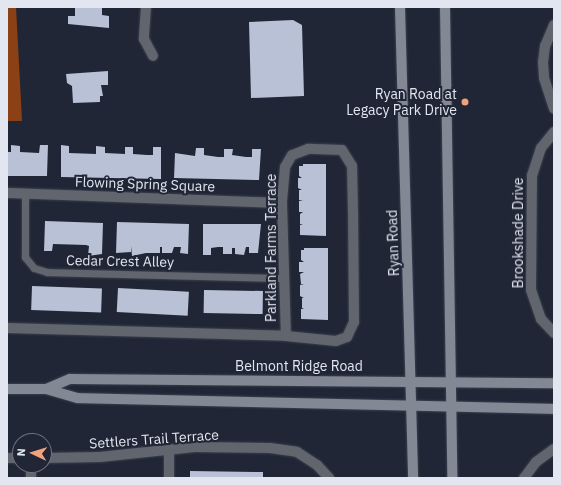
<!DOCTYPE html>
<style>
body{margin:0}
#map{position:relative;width:561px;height:485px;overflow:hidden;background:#202635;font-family:"IBM Plex Sans",sans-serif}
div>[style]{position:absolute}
.forest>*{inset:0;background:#8c4016}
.building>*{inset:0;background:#b8c1d5;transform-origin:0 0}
.roads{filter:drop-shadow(0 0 1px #3b414f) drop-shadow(0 0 1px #3b414f)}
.lane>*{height:7px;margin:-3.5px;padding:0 3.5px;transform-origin:3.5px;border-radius:3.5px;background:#61656d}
.street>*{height:10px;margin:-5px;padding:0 5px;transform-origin:5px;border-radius:5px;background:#61656d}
.secondary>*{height:10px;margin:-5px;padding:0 5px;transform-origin:5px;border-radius:5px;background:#828894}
.dots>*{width:11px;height:11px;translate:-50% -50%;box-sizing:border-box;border:2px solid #202635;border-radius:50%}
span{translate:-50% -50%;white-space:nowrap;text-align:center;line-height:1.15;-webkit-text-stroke:4px #202635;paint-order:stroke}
.poi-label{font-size:14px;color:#e1e6f0}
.right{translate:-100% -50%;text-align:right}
.street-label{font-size:14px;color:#e1e6f0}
.frame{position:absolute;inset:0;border:8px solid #e1e6f0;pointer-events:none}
.north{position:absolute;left:12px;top:433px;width:40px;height:40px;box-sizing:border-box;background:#202635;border:1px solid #6d7380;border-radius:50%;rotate:274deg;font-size:11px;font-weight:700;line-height:16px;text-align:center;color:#e1e6f0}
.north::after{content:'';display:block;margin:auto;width:14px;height:18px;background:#f1a17c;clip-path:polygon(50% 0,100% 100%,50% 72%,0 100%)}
</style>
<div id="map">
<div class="forest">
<div style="clip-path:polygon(7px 7px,16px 7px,22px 121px,7px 121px)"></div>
</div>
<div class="building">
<div style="clip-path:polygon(75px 7px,102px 7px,102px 15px,109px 16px,109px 28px,68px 24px,68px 16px,75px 16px)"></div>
<div style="clip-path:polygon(293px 20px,302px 25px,304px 96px,251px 98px,249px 22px)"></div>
<div style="clip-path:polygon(108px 71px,108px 85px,101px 85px,103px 96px,100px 96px,100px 102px,73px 103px,72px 86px,67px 83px,66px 74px)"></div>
<div style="clip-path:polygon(11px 145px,20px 146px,20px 152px,39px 153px,40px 145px,48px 145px,47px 176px,7px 176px,7px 152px,11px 152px)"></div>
<div style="clip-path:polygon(61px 145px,69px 146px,69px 153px,96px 154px,96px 146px,105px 147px,105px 153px,125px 154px,125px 147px,133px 147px,133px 154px,147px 155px,153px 155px,153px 147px,161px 147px,161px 179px,61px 177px)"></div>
<div style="clip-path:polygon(196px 148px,204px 148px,204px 155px,218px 157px,224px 157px,224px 149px,233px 149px,232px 155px,246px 157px,252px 157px,252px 149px,261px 149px,259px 180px,174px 178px,175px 153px,195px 156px)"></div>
<div style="clip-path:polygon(303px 164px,326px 164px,326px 236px,300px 235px,300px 225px,303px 224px,300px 224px,300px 214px,303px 212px,299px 212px,299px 201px,303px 200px,299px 200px,299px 190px,302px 190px,298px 188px,298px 178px,302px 178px,299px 176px,299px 166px,303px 166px)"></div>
<div style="clip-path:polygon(45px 221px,103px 223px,102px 254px,88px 256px,89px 246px,86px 245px,53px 244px,52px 251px,44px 251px)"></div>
<div style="clip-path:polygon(117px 222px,189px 224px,188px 254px,180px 253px,181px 247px,174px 247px,172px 253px,162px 253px,162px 247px,160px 247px,160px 253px,146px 253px,132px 256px,131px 246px,131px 252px,116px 253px)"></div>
<div style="clip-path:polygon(203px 224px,261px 224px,258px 253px,249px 253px,249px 247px,246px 247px,244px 255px,235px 254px,235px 248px,232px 248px,232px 254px,223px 254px,223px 247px,218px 247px,211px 248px,211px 255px,203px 255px)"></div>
<div style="clip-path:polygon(304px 248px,328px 248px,328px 320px,301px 319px,301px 309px,304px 309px,302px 308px,302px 298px,304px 298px,300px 296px,300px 285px,304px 284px,301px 284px,300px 274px,304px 272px,299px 272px,299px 262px,304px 262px,301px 260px,301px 250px,304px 250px)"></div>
<div style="left:32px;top:286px;width:70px;height:24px;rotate:2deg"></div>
<div style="left:118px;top:288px;width:71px;height:24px;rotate:3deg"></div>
<div style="left:204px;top:290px;width:59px;height:23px;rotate:1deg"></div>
<div style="clip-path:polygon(190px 471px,263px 472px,263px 478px,190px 478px)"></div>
</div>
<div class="roads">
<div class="lane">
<div style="left:25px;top:193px;width:64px;rotate:90deg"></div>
<div style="left:25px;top:257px;width:14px;rotate:51deg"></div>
<div style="left:34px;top:268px;width:14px;rotate:17deg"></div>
<div style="left:47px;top:272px;width:237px;rotate:1.5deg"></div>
</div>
<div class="street">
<div style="left:146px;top:7px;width:32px;rotate:94deg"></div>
<div style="left:144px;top:39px;width:19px;rotate:62deg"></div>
<div style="left:554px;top:25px;width:23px;rotate:113deg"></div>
<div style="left:545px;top:46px;width:16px;rotate:97deg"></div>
<div style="left:543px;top:62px;width:16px;rotate:86deg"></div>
<div style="left:544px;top:78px;width:32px;rotate:72deg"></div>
<div style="left:554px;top:132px;width:21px;rotate:129deg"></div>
<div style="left:541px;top:148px;width:28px;rotate:108deg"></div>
<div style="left:532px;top:175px;width:115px;rotate:90.5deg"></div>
<div style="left:531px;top:290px;width:31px;rotate:71deg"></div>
<div style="left:541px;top:319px;width:19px;rotate:47deg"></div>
<div style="left:7px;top:193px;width:275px;rotate:2.1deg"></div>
<div style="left:7px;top:328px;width:279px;rotate:1.6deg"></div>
<div style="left:286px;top:336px;width:50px;rotate:5.7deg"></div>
<div style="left:336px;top:341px;width:12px;rotate:-20deg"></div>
<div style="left:347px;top:337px;width:17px;rotate:-65deg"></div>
<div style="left:354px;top:322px;width:110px;rotate:-90.5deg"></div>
<div style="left:353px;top:212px;width:46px;rotate:-91.2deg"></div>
<div style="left:352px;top:166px;width:19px;rotate:-122deg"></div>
<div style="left:342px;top:150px;width:34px;rotate:-178deg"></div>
<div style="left:308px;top:149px;width:17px;rotate:159deg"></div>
<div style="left:292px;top:155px;width:14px;rotate:120deg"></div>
<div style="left:285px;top:167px;width:36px;rotate:95deg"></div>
<div style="left:282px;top:203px;width:133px;rotate:88.3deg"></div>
<div style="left:7px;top:458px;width:13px"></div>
<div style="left:44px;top:458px;width:56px;rotate:-1deg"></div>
<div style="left:100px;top:457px;width:95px;rotate:-6.1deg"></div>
<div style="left:194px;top:447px;width:76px;rotate:0.8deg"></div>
<div style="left:270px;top:448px;width:27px;rotate:8deg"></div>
<div style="left:297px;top:452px;width:24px;rotate:33deg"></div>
<div style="left:317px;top:465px;width:18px;rotate:47deg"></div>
<div style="left:31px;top:478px;width:13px;rotate:-90deg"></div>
<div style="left:169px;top:478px;width:28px;rotate:-90deg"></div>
<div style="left:524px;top:478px;width:20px;rotate:-53deg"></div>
<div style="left:536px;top:462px;width:22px;rotate:-36deg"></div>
</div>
<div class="secondary">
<div style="left:400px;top:7px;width:471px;rotate:88.4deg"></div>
<div style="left:445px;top:7px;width:471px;rotate:89.1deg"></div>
<div style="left:7px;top:389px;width:39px"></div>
<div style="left:46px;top:389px;width:33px;rotate:16deg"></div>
<div style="left:78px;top:398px;width:476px;rotate:1.3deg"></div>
<div style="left:46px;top:389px;width:26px;rotate:-23deg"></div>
<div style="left:70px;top:379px;width:484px;rotate:0.5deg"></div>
</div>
</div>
<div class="dots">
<div style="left:465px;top:102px;background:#f1a17c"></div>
</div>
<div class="poi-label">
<span class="right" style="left:457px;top:102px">Ryan Road at<br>Legacy Park Drive</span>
</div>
<div class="street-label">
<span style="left:145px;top:184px;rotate:2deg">Flowing Spring Square</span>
<span style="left:518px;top:233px;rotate:-90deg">Brookshade Drive</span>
<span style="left:393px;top:243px;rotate:-92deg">Ryan Road</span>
<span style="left:271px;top:248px;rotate:-90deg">Parkland Farms Terrace</span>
<span style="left:120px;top:261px;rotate:1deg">Cedar Crest Alley</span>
<span style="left:299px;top:366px">Belmont Ridge Road</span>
<span style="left:154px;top:439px;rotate:-4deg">Settlers Trail Terrace</span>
</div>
<div class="frame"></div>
<div class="north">N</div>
</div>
